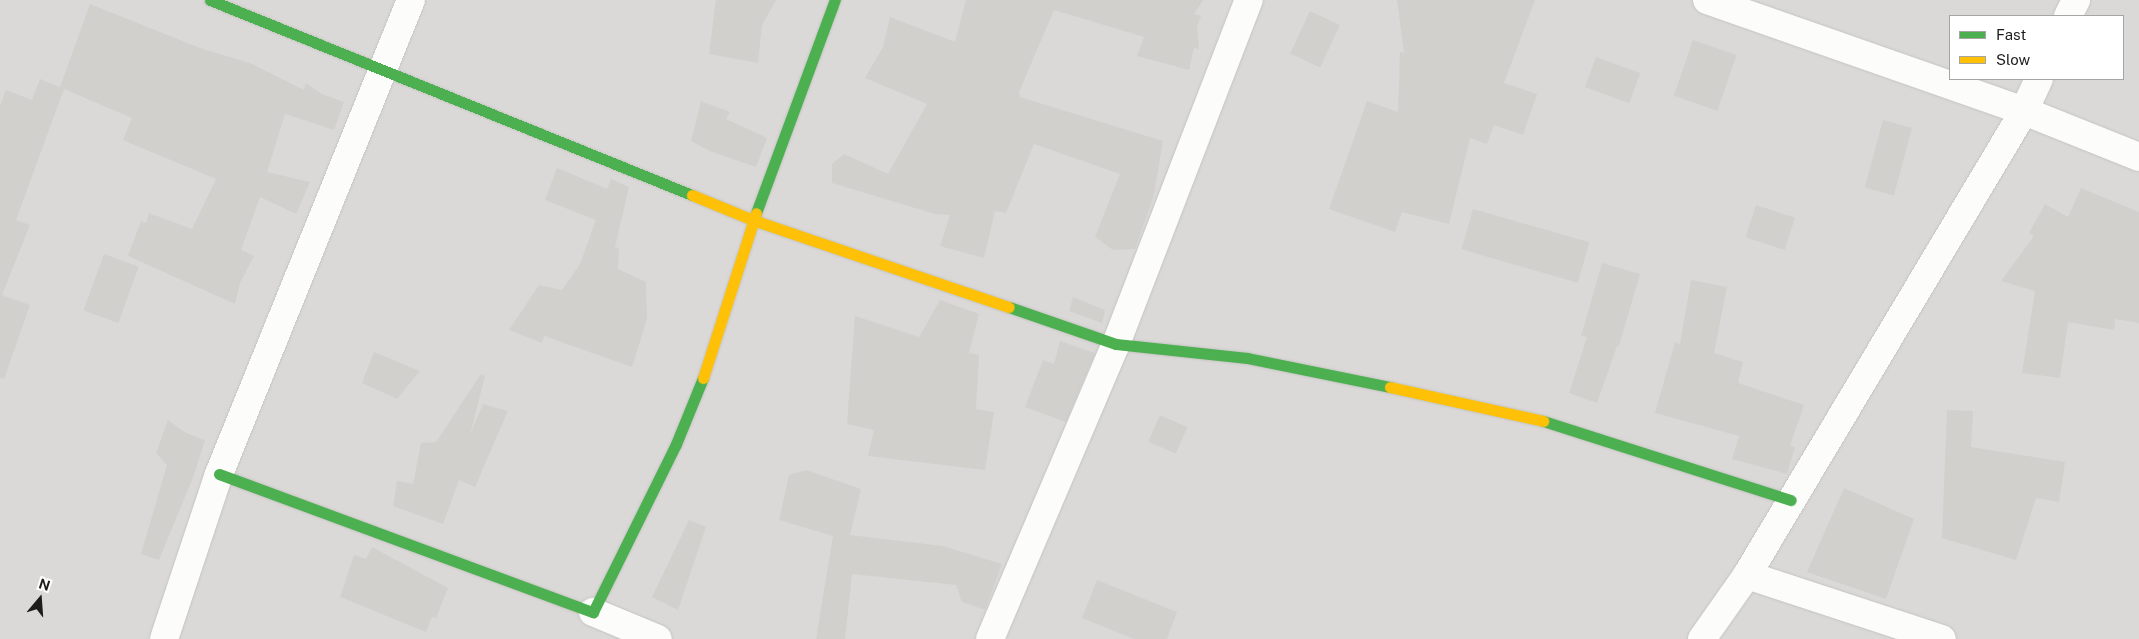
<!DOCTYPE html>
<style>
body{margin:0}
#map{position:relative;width:2139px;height:639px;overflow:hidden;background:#ebeae6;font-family:"Public Sans",sans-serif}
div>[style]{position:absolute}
.residential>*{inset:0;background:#dad9d7}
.building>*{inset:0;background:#d2d0cd;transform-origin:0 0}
.roads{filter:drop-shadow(0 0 1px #c4c4c2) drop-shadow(0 0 1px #c4c4c2)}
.street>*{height:28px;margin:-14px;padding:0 14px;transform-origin:14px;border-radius:14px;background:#fcfcfb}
.fast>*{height:11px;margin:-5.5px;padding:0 5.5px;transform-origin:5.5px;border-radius:5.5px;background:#4caf50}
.slow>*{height:11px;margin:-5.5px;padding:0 5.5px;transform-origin:5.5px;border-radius:5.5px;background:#ffc107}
span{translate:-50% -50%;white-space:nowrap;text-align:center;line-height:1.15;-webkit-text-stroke:4.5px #fff;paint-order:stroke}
.legend{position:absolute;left:1949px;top:15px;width:175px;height:65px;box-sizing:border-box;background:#fff;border:1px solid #a5a5a5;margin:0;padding:6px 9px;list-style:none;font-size:15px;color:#1d1d1d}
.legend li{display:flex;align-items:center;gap:10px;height:25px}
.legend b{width:25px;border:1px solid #a5a5a5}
.north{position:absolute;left:15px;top:574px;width:50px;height:50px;-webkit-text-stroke:4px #fff;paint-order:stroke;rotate:18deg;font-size:14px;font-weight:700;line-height:20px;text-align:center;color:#1d1d1d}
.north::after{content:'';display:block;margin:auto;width:18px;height:22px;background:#1d1d1d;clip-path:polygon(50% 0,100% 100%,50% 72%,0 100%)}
</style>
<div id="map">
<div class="residential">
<div style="clip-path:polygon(evenodd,0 0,2139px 0,2139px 639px,0 639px,0 0,1950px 16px,2123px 16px,2123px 79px,1950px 79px,1950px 16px)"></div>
</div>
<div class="building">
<div style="clip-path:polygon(716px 0,776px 0,762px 25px,758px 63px,709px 54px)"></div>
<div style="clip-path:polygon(966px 0,1203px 0,1194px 14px,1201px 16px,1197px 27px,1199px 49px,1194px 48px,1189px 70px,1137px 56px,1144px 37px,1054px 10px,1019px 92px,1020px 97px,1163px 141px,1154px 195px,1135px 249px,1113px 250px,1095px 237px,1120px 174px,1034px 144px,1006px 213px,995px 211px,984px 258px,940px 246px,950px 215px,935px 214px,832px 183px,832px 164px,844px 154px,888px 174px,927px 104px,865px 78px,883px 47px,890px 17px,955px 42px)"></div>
<div style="clip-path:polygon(1397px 0,1535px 0,1504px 83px,1537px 94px,1523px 135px,1494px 125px,1487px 144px,1470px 138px,1449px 224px,1402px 212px,1395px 232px,1329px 209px,1367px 101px,1398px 112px,1400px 52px,1404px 53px)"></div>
<div style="clip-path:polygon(90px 4px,200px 48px,250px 63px,304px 90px,306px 83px,322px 94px,344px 102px,334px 130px,285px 114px,267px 172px,310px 182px,296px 214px,260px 197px,241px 250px,254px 256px,240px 283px,235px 304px,128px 256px,141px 221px,146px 223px,149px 213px,192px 229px,216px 179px,123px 140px,132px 118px,64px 89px,16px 220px,30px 225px,2px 295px,30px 305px,4px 379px,0 378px,0 106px,6px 90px,32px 100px,40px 79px,60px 87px)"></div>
<div style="left:1310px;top:11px;width:33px;height:47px;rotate:25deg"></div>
<div style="left:1693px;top:40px;width:46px;height:59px;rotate:19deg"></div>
<div style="left:1596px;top:57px;width:47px;height:32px;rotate:20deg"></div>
<div style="clip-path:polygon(701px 101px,730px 112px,726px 119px,767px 138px,756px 167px,712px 152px,691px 141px)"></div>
<div style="left:1883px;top:120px;width:30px;height:70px;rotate:15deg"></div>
<div style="clip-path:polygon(557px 168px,607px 189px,611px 179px,629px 187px,615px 247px,619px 249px,618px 269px,646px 282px,647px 319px,632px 367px,544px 336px,542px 343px,509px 330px,539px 285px,562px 290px,580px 264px,596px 220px,545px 200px)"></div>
<div style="clip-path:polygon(2081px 188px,2139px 212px,2139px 323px,2115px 319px,2114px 330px,2068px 322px,2060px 378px,2022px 373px,2035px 291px,2001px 281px,2034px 236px,2029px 233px,2045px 204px,2068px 217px)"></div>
<div style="left:1756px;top:205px;width:41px;height:34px;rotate:18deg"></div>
<div style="left:1473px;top:209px;width:121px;height:42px;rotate:16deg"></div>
<div style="left:104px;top:254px;width:37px;height:60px;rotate:20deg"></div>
<div style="clip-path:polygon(1602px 263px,1640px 274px,1619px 346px,1617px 346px,1597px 403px,1569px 393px,1587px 337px,1581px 336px)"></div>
<div style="clip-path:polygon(1691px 280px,1727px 287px,1714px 353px,1743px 362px,1738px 383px,1804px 405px,1790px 446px,1795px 447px,1787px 474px,1732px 459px,1739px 436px,1655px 413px,1675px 342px,1680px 344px)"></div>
<div style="clip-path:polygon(1073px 297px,1105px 310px,1102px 323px,1069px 311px)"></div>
<div style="clip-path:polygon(940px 300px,979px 314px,969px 353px,979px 355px,976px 409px,994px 412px,985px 470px,868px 456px,874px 430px,847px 424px,855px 316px,919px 337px)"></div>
<div style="clip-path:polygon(1060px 341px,1095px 353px,1066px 422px,1025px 407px,1043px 360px,1054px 364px)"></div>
<div style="clip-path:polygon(374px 352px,420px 371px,397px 399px,362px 383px)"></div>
<div style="clip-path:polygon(481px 374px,485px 376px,470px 435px,483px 404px,508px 411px,475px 487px,459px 480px,443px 524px,393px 506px,397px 481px,413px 484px,421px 443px,436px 442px)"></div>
<div style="clip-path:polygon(1947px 410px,1973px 411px,1971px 447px,2065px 462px,2059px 502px,2036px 498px,2016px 560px,1942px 538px)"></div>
<div style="left:1160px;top:415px;width:30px;height:29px;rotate:24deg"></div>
<div style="clip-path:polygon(168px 420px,186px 433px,205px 440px,194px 475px,159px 560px,141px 554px,167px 465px,156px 453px)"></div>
<div style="clip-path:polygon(806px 470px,861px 489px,850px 535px,943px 546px,1002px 564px,985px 610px,962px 602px,956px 585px,852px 574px,845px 639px,816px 639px,833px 536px,779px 520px,789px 475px)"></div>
<div style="clip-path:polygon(1844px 488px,1914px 519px,1886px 599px,1807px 572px)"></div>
<div style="clip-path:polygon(689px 520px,706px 527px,678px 610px,652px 597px)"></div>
<div style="clip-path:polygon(372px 547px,448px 588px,436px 618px,432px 617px,426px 632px,340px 597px,354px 555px,366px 559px)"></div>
<div style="clip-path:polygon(1097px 580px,1177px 612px,1167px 639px,1134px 639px,1082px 618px)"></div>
</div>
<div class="roads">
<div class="street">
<div style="left:1707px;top:0;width:336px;rotate:19.3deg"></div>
<div style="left:2024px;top:111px;width:124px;rotate:21.8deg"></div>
<div style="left:2068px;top:16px;width:18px;rotate:-63deg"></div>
<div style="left:1747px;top:575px;width:205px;rotate:18.2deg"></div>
<div style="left:593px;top:612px;width:70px;rotate:22.6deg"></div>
<div style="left:164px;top:639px;width:174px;rotate:-71.6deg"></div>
<div style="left:219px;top:474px;width:511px;rotate:-67.95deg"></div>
<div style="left:990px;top:639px;width:321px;rotate:-66.9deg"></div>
<div style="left:1116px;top:344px;width:369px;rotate:-68.9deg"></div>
<div style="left:1702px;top:639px;width:78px;rotate:-54.9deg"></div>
<div style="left:1747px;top:575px;width:540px;rotate:-59.16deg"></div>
<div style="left:2024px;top:111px;width:35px;rotate:-65deg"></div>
</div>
<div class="fast">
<div style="left:210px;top:0;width:520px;rotate:22.03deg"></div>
<div style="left:756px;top:213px;width:227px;rotate:-69.7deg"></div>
<div style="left:1009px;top:307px;width:113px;rotate:19.1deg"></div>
<div style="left:1116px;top:344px;width:132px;rotate:6.1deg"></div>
<div style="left:1247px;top:358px;width:146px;rotate:11.5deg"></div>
<div style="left:1543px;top:421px;width:260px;rotate:17.7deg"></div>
<div style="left:219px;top:474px;width:399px;rotate:20.3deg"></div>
<div style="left:593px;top:612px;width:187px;rotate:-63.7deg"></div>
<div style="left:676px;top:444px;width:71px;rotate:-67.8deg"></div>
</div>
<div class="slow">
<div style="left:692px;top:195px;width:66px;rotate:22.3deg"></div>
<div style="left:753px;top:220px;width:270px;rotate:18.8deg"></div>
<div style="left:703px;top:378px;width:173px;rotate:-72.2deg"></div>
<div style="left:1390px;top:387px;width:157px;rotate:12.5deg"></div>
</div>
</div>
<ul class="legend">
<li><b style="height:6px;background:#4caf50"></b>Fast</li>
<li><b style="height:6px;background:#ffc107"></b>Slow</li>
</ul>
<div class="north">N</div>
</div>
